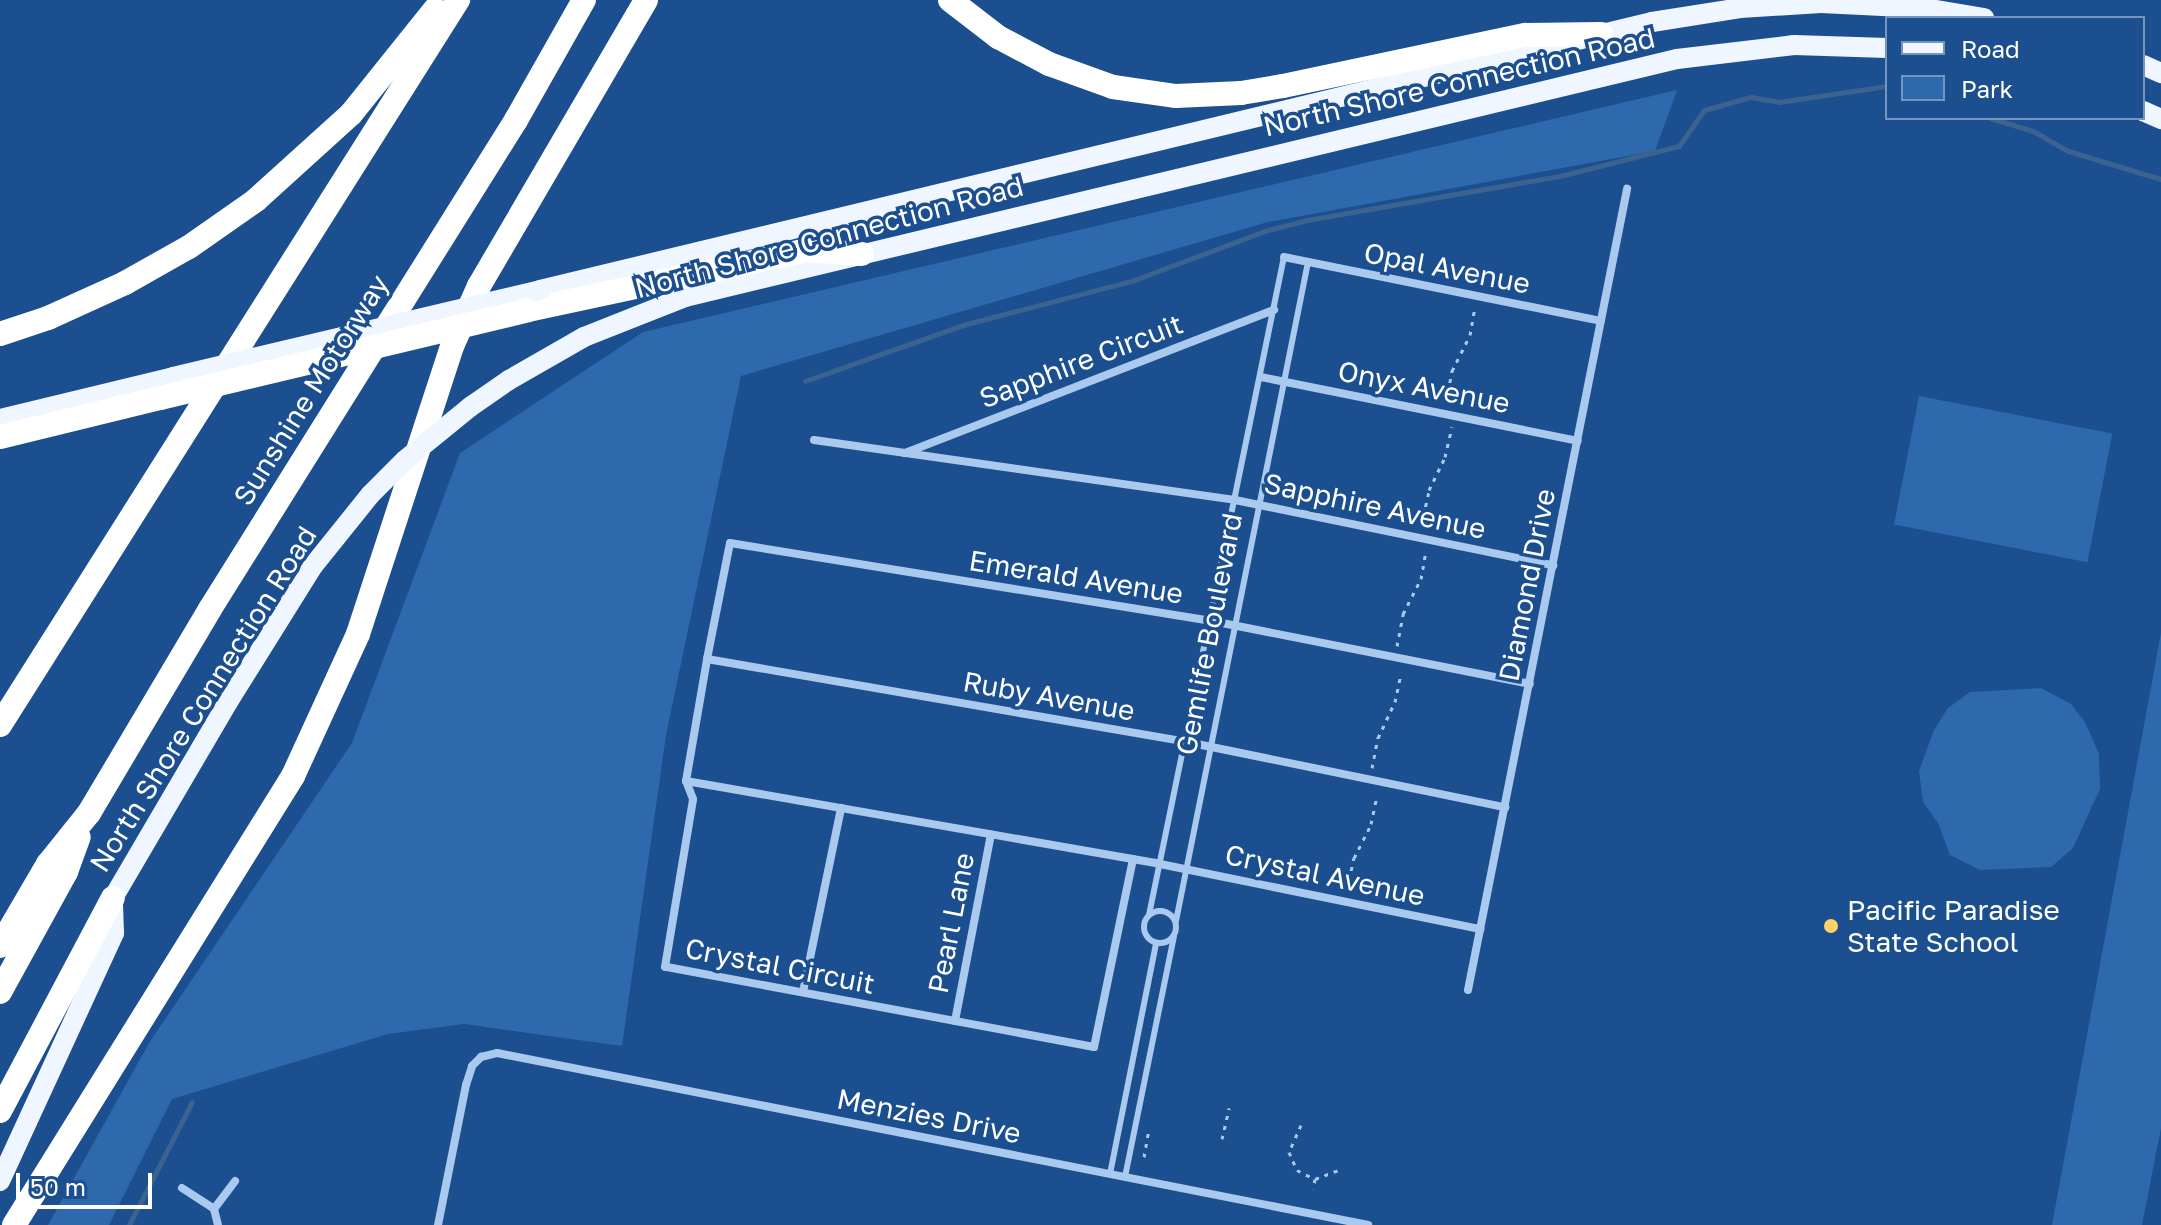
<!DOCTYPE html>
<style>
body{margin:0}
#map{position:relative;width:2161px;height:1225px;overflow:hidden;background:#1b4f8f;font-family:"Golos Text",sans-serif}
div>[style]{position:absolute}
.green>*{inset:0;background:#2e69ad;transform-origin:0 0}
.stream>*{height:5px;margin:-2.5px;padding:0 2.5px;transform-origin:2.5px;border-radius:2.5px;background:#3c6290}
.path>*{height:3px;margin-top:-1.5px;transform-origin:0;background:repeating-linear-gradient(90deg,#a9c9ee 0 4px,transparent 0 10px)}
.lane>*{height:6px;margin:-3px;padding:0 3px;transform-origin:3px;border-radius:3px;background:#a9c9ee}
.lane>.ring{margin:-3px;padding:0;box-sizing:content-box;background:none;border:6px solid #a9c9ee;border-radius:50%}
.street>*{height:8px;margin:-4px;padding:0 4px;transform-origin:4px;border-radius:4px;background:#a9c9ee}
.primary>*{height:20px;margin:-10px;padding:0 10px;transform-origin:10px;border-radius:10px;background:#f0f6ff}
.highway>*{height:24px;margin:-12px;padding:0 12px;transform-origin:12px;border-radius:12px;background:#fff}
.primary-bridge>*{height:20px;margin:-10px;padding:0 10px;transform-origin:10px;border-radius:10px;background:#f0f6ff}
.highway-bridge>*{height:24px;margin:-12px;padding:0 12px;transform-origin:12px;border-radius:12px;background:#fff}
.dots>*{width:22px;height:22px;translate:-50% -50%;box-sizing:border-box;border:4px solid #1b4f8f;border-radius:50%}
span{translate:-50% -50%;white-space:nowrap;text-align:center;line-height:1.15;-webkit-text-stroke:7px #1b4f8f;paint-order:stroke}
.street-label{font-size:28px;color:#fff}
.poi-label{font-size:28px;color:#fff}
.left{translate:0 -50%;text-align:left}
.legend{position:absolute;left:1885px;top:16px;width:260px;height:104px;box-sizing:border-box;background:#1b4f8f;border:2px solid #7695bc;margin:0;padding:10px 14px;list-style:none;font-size:24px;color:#fff}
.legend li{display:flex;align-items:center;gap:16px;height:40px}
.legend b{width:40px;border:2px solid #7695bc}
.scale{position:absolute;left:16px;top:1173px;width:136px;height:36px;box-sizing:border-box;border:4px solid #fff;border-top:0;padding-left:10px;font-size:24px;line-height:28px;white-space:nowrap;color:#fff;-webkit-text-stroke:6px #1b4f8f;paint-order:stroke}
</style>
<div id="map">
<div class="green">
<div style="clip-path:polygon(1677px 90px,1655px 151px,1268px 222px,741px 376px,666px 735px,622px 1046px,464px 1024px,388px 1034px,172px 1099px,109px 1225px,48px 1225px,149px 1043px,352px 743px,460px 453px,643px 332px)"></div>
<div style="left:1919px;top:396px;width:197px;height:131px;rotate:11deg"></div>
<div style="clip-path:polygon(2161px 633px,2161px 1128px,2142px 1225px,2052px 1225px)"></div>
<div style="clip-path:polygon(2041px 688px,2071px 704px,2085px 722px,2099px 754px,2100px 789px,2073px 848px,2051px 867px,1980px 870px,1950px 855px,1938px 823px,1923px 802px,1919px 771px,1934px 730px,1948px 708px,1970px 692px)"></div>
</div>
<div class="stream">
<div style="left:1990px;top:118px;width:45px;rotate:16.8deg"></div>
<div style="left:2033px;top:131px;width:40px;rotate:29.7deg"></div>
<div style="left:2068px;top:151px;width:97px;rotate:16.8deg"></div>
<div style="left:805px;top:381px;width:168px;rotate:-19.5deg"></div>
<div style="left:963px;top:325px;width:177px;rotate:-14.7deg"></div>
<div style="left:1134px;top:280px;width:143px;rotate:-20.5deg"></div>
<div style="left:1268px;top:230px;width:40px;rotate:-14.4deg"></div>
<div style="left:1307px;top:220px;width:261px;rotate:-9.9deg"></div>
<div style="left:1564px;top:175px;width:119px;rotate:-14.2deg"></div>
<div style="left:1679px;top:146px;width:44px;rotate:-55.2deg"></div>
<div style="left:1704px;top:110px;width:49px;rotate:-15.5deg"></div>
<div style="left:1751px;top:97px;width:28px;rotate:10deg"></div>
<div style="left:1779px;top:102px;width:109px;rotate:-8.4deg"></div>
<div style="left:129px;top:1225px;width:138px;rotate:-62.9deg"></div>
</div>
<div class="path">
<div style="left:1446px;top:402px;width:32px;rotate:-79deg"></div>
<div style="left:1452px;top:371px;width:40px;rotate:-63.4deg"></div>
<div style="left:1470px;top:335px;width:28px;rotate:-80deg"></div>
<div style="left:1421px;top:526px;width:37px;rotate:-77deg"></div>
<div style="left:1429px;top:490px;width:37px;rotate:-64deg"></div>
<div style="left:1445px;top:457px;width:31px;rotate:-77deg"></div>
<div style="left:1397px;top:646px;width:33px;rotate:-79deg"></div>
<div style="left:1403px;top:614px;width:39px;rotate:-63deg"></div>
<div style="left:1421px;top:579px;width:28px;rotate:-80deg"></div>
<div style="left:1372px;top:768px;width:31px;rotate:-79deg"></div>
<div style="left:1378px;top:738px;width:40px;rotate:-65deg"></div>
<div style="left:1395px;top:702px;width:30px;rotate:-78deg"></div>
<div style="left:1347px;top:890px;width:33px;rotate:-78deg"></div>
<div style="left:1354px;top:858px;width:38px;rotate:-63deg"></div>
<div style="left:1371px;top:824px;width:30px;rotate:-78deg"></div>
<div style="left:1301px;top:1125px;width:30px;rotate:114deg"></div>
<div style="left:1289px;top:1152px;width:20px;rotate:66deg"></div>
<div style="left:1297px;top:1170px;width:20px;rotate:27deg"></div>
<div style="left:1315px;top:1179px;width:10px;rotate:101deg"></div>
<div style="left:1222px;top:1139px;width:32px;rotate:-77deg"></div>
<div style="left:1144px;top:1157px;width:28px;rotate:-80deg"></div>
<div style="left:1315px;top:1179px;width:25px;rotate:-21deg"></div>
</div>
<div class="lane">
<div class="ring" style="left:1144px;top:911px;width:26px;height:26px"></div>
<div style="left:1149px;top:915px;width:672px;rotate:-78.41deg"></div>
<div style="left:1176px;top:921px;width:672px;rotate:-78.67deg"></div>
<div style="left:1110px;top:1174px;width:236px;rotate:-78.7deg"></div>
<div style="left:1125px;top:1177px;width:245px;rotate:-78.5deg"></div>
</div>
<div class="street">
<div style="left:1284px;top:257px;width:323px;rotate:11.4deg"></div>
<div style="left:1261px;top:377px;width:323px;rotate:11.4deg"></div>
<div style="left:814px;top:440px;width:425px;rotate:8.1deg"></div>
<div style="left:1235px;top:500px;width:325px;rotate:11.6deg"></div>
<div style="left:905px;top:453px;width:396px;rotate:-21.2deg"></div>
<div style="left:707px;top:659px;width:118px;rotate:-78.8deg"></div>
<div style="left:730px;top:543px;width:488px;rotate:9.2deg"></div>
<div style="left:1212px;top:621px;width:324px;rotate:11.2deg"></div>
<div style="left:686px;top:781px;width:124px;rotate:-80.2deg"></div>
<div style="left:707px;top:659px;width:487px;rotate:9.8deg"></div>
<div style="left:1187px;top:742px;width:325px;rotate:11.6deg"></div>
<div style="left:1133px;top:859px;width:192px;rotate:101.7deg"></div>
<div style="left:1094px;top:1047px;width:436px;rotate:-169.4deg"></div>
<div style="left:665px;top:967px;width:170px;rotate:-80.5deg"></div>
<div style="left:693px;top:799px;width:19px;rotate:-111deg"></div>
<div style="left:686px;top:781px;width:481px;rotate:9.9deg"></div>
<div style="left:1160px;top:864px;width:327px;rotate:11.5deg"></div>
<div style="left:1468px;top:990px;width:817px;rotate:-78.77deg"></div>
<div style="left:803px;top:992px;width:188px;rotate:-78.3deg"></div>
<div style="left:955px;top:1021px;width:190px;rotate:-79.1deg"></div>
<div style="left:182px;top:1188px;width:38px;rotate:33deg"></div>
<div style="left:214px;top:1209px;width:35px;rotate:-53deg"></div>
<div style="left:214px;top:1209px;width:16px;rotate:76deg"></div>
<div style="left:438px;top:1225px;width:143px;rotate:-78.7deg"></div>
<div style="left:466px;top:1085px;width:20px;rotate:-72deg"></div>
<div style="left:472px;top:1066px;width:13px;rotate:-45deg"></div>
<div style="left:481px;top:1057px;width:16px;rotate:-14deg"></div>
<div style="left:497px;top:1053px;width:888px;rotate:11.17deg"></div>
</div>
<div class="primary">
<div style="left:2143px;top:65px;width:20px;rotate:24deg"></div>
<div style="left:2143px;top:111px;width:20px;rotate:24deg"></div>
<div style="left:540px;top:290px;width:1144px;rotate:-13.55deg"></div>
<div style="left:1652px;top:22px;width:89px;rotate:-9deg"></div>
<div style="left:1740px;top:8px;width:81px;rotate:-3.5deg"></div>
<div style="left:1821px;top:3px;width:103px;rotate:2.8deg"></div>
<div style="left:1924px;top:8px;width:61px;rotate:9.5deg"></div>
<div style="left:470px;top:407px;width:47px;rotate:-34.7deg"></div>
<div style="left:509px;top:380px;width:86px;rotate:-29.8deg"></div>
<div style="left:584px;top:337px;width:109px;rotate:-21.6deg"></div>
<div style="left:685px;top:297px;width:1020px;rotate:-13.49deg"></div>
<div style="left:1677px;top:59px;width:118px;rotate:-6.8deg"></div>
<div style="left:1794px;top:45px;width:93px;rotate:1.8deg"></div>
<div style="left:0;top:419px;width:178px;rotate:-13.6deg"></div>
<div style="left:0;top:1181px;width:273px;rotate:-65.3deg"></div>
<div style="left:114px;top:933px;width:35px;rotate:-92deg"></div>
<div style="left:113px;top:898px;width:227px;rotate:-59.6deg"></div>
<div style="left:228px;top:702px;width:160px;rotate:-58deg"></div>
<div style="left:313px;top:566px;width:91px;rotate:-51.2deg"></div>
</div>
<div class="highway">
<div style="left:950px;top:0;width:61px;rotate:37.6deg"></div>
<div style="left:998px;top:37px;width:58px;rotate:27.9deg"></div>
<div style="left:1049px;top:64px;width:68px;rotate:19.8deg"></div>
<div style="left:1113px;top:87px;width:64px;rotate:8.1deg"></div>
<div style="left:1176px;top:96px;width:65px;rotate:-2.6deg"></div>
<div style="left:1241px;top:93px;width:43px;rotate:-9.5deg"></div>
<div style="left:1283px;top:86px;width:248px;rotate:-11.9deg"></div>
<div style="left:1526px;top:35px;width:75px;rotate:-0.8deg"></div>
<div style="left:528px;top:310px;width:286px;rotate:-12.1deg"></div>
<div style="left:808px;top:250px;width:54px;rotate:4.2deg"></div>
<div style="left:0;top:334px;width:51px;rotate:-18.4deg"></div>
<div style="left:48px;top:318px;width:85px;rotate:-24.4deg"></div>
<div style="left:125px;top:283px;width:73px;rotate:-29.4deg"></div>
<div style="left:189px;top:247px;width:82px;rotate:-35deg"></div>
<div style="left:256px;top:200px;width:128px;rotate:-42.2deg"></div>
<div style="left:351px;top:114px;width:134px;rotate:-51.3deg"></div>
<div style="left:0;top:437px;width:165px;rotate:-13.7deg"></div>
<div style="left:0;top:725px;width:858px;rotate:-57.72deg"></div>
<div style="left:0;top:946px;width:95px;rotate:-59.7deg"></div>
<div style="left:48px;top:864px;width:65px;rotate:-51.2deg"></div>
<div style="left:89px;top:813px;width:237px;rotate:-59.3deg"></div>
<div style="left:210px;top:609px;width:577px;rotate:-57.96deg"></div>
<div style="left:516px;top:120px;width:138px;rotate:-60.5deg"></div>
<div style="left:0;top:992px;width:137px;rotate:-61.2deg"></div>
<div style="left:66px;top:872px;width:37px;rotate:-70deg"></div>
<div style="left:0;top:1111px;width:241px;rotate:-62.1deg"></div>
<div style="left:14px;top:1225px;width:529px;rotate:-58.14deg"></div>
<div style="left:293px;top:776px;width:156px;rotate:-65.4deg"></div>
<div style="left:358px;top:634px;width:305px;rotate:-71.9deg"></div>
<div style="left:453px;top:344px;width:64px;rotate:-65.9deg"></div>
<div style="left:479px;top:286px;width:331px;rotate:-59.7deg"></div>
</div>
<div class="primary-bridge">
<div style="left:173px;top:377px;width:377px;rotate:-13.3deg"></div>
<div style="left:370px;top:495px;width:49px;rotate:-45deg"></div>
<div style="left:405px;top:460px;width:84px;rotate:-39.2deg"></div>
</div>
<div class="highway-bridge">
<div style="left:160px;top:398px;width:378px;rotate:-13.4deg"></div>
</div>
<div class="dots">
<div style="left:1831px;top:926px;background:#ffd166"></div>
</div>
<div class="street-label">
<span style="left:1459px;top:82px;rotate:-13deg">North Shore Connection Road</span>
<span style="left:829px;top:237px;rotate:-15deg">North Shore Connection Road</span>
<span style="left:1447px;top:268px;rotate:11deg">Opal Avenue</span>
<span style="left:1081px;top:361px;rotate:-21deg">Sapphire Circuit</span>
<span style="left:1424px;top:387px;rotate:11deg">Onyx Avenue</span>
<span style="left:311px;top:390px;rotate:-58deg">Sunshine Motorway</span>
<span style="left:1375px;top:506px;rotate:12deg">Sapphire Avenue</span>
<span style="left:1076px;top:577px;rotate:9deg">Emerald Avenue</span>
<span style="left:1527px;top:585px;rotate:-79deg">Diamond Drive</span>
<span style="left:1209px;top:634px;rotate:-79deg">Gemlife Boulevard</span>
<span style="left:1049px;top:696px;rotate:10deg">Ruby Avenue</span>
<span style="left:203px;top:699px;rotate:-58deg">North Shore Connection Road</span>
<span style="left:1325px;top:875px;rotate:12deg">Crystal Avenue</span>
<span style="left:951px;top:923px;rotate:-79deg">Pearl Lane</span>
<span style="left:780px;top:966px;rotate:11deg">Crystal Circuit</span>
<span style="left:929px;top:1116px;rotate:11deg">Menzies Drive</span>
</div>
<div class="poi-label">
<span class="left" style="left:1847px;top:926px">Pacific Paradise<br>State School</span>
</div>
<ul class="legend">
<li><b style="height:10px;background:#f0f6ff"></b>Road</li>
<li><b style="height:22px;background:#2e69ad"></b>Park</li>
</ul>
<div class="scale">50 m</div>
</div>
